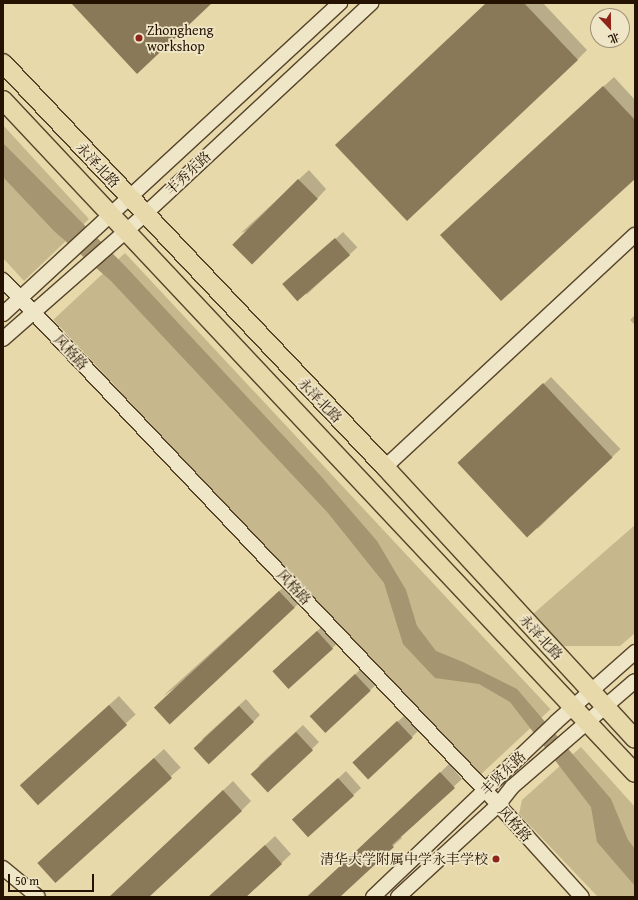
<!DOCTYPE html>
<meta charset="utf-8">
<style>
body{margin:0}
#map{position:relative;width:638px;height:900px;overflow:hidden;background:#e7d9aa;font-family:"Gentium Book Plus","Noto Serif SC",serif}
div>[style]{position:absolute}
[style*='--x']{left:calc(var(--x)*1px);top:calc(var(--y)*1px);width:calc(var(--w)*1px);rotate:calc(var(--a)*1deg)}
.green>*{inset:0;background:#c6b78d;transform-origin:0 0}
.water>*{inset:0;background:#a59570}
.shadow>*{inset:0;background:#0003;transform-origin:0 0}
.building>*{inset:0;background:#8a7958;transform-origin:0 0}
.roads{filter:drop-shadow(1px 0 #56442a) drop-shadow(-1px 0 #56442a) drop-shadow(0 1px #56442a) drop-shadow(0 -1px #56442a)}
.minor>*{height:14px;margin:-7px;padding:0 7px;transform-origin:7px;border-radius:7px;background:#efe6c8}
.major>*{height:18px;margin:-9px;padding:0 9px;transform-origin:9px;border-radius:9px;background:#e7d9aa}
.dots>*{width:11px;height:11px;translate:-50% -50%;box-sizing:border-box;border:2px solid #efe6c8;border-radius:50%}
span{translate:-50% -50%;white-space:nowrap;text-align:center;line-height:1.15;-webkit-text-stroke:3.5px #efe6c8;paint-order:stroke}
.poi-label{font-size:14px;color:#261200}
.left{translate:0 -50%;text-align:left}
.right{translate:-100% -50%;text-align:right}
.street-label{font-size:14px;color:#261200}
.frame{position:absolute;inset:0;border:4px solid #261200;pointer-events:none}
.north{position:absolute;left:590px;top:8px;width:40px;height:40px;box-sizing:border-box;background:#efe6c8;border:1px solid #9f9178;border-radius:50%;rotate:158deg;font-size:11px;font-weight:700;line-height:16px;text-align:center;color:#261200}
.north::after{content:'';display:block;margin:auto;width:14px;height:18px;background:#8f2418;clip-path:polygon(50% 0,100% 100%,50% 72%,0 100%)}
.scale{position:absolute;left:8px;top:874px;width:86px;height:18px;box-sizing:border-box;border:2px solid #261200;border-top:0;padding-left:5px;font-size:12px;line-height:14px;white-space:nowrap;color:#261200;-webkit-text-stroke:3px #efe6c8;paint-order:stroke}
</style>
<div id="map">
<div class="green">
<div style="clip-path:polygon(3px 125px,89px 219px,24px 281px,3px 258px)"></div>
<div style="left:125px;top:253px;width:624px;height:98px;rotate:47deg"></div>
<div style="clip-path:polygon(635px 525px,635px 633px,620px 646px,562px 646px,533px 614px)"></div>
<div style="clip-path:polygon(581px 747px,635px 807px,635px 897px,598px 897px,519px 814px,522px 800px)"></div>
</div>
<div class="water">
<div style="clip-path:polygon(3px 143px,126px 267px,319px 474px,377px 541px,406px 590px,417px 626px,436px 651px,463px 662px,517px 689px,611px 799px,628px 840px,635px 849px,635px 886px,597px 842px,591px 807px,510px 702px,479px 684px,435px 678px,403px 644px,384px 583px,328px 513px,111px 281px,54px 231px,3px 177px)"></div>
</div>
<div class="shadow">
<div style="clip-path:polygon(487px 3px,543px 3px,587px 50px,577px 60px)"></div>
<div style="clip-path:polygon(614px 77px,635px 100px,635px 178px,451px 225px)"></div>
<div style="clip-path:polygon(309px 170px,326px 189px,317px 199px,241px 233px)"></div>
<div style="left:343px;top:232px;width:21px;height:69px;rotate:47deg"></div>
<div style="clip-path:polygon(635px 315px,635px 325px,630px 320px)"></div>
<div style="left:551px;top:377px;width:100px;height:115px;rotate:46deg"></div>
<div style="clip-path:polygon(288px 583px,303px 599px,294px 608px,163px 696px)"></div>
<div style="clip-path:polygon(325px 624px,340px 641px,288px 688px,280px 664px)"></div>
<div style="clip-path:polygon(363px 667px,378px 683px,325px 732px,318px 709px)"></div>
<div style="left:119px;top:696px;width:25px;height:118px;rotate:48deg"></div>
<div style="clip-path:polygon(246px 699px,260px 715px,253px 722px,201px 740px)"></div>
<div style="clip-path:polygon(405px 715px,419px 730px,412px 737px,361px 755px)"></div>
<div style="clip-path:polygon(303px 725px,319px 742px,312px 749px,258px 766px)"></div>
<div style="left:164px;top:749px;width:25px;height:156px;rotate:48deg"></div>
<div style="clip-path:polygon(449px 764px,462px 779px,400px 836px,402px 838px,393px 846px,340px 896px,306px 897px,390px 822px)"></div>
<div style="clip-path:polygon(346px 771px,361px 788px,308px 836px,301px 813px)"></div>
<div style="clip-path:polygon(233px 781px,251px 801px,242px 810px,148px 897px,110px 897px)"></div>
<div style="clip-path:polygon(275px 836px,291px 854px,246px 897px,209px 897px)"></div>
</div>
<div class="building">
<div style="clip-path:polygon(71px 3px,212px 3px,137px 74px)"></div>
<div style="clip-path:polygon(486px 3px,524px 3px,578px 60px,407px 221px,335px 145px)"></div>
<div style="clip-path:polygon(603px 86px,635px 120px,635px 179px,501px 301px,440px 235px)"></div>
<div style="left:298px;top:179px;width:28px;height:93px;rotate:45deg"></div>
<div style="left:335px;top:238px;width:23px;height:70px;rotate:49deg"></div>
<div style="left:543px;top:383px;width:102px;height:117px;rotate:47deg"></div>
<div style="left:279px;top:591px;width:23px;height:171px;rotate:47deg"></div>
<div style="left:317px;top:631px;width:24px;height:60px;rotate:48deg"></div>
<div style="left:355px;top:674px;width:23px;height:62px;rotate:47deg"></div>
<div style="left:109px;top:705px;width:27px;height:120px;rotate:48deg"></div>
<div style="left:239px;top:706px;width:22px;height:62px;rotate:47deg"></div>
<div style="left:397px;top:721px;width:23px;height:61px;rotate:47deg"></div>
<div style="left:296px;top:732px;width:25px;height:62px;rotate:47deg"></div>
<div style="left:154px;top:758px;width:27px;height:157px;rotate:48deg"></div>
<div style="clip-path:polygon(440px 772px,455px 788px,392px 845px,394px 847px,340px 897px,307px 897px)"></div>
<div style="left:338px;top:778px;width:24px;height:62px;rotate:48deg"></div>
<div style="clip-path:polygon(223px 790px,242px 811px,149px 897px,109px 897px)"></div>
<div style="clip-path:polygon(265px 845px,282px 864px,246px 897px,208px 897px)"></div>
</div>
<div class="roads">
<div class="minor">
<div style="--x:3;--y:280;--w:702;--a:46.62"></div>
<div style="--x:485;--y:790;--w:144;--a:47.8"></div>
<div style="--x:3;--y:314;--w:459;--a:-42.7"></div>
<div style="--x:3;--y:339;--w:188;--a:-41.3"></div>
<div style="--x:144;--y:215;--w:311;--a:-43"></div>
<div style="--x:385;--y:467;--w:341;--a:-42.9"></div>
<div style="--x:3;--y:868;--w:45;--a:39.6"></div>
<div style="--x:373;--y:897;--w:253;--a:-43.7"></div>
<div style="--x:556;--y:722;--w:106;--a:-41.5"></div>
<div style="--x:398;--y:897;--w:136;--a:-42.6"></div>
<div style="--x:498;--y:805;--w:23;--a:-52"></div>
<div style="--x:512;--y:787;--w:162;--a:-40.8"></div>
</div>
<div class="major">
<div style="--x:3;--y:63;--w:556;--a:46.6"></div>
<div style="--x:385;--y:467;--w:369;--a:47.4"></div>
<div style="--x:3;--y:100;--w:923;--a:46.8"></div>
</div>
</div>
<div class="dots">
<div style="left:139px;top:38px;background:#8f2418"></div>
<div style="left:496px;top:859px;background:#8f2418"></div>
</div>
<div class="poi-label">
<span class="left" style="left:147px;top:38px">Zhongheng<br>workshop</span>
<span class="right" style="left:488px;top:859px">清华大学附属中学永丰学校</span>
</div>
<div class="street-label">
<span style="left:98px;top:165px;rotate:47deg">永泽北路</span>
<span style="left:188px;top:173px;rotate:-43deg">丰秀东路</span>
<span style="left:71px;top:352px;rotate:47deg">风格路</span>
<span style="left:320px;top:400px;rotate:46deg">永泽北路</span>
<span style="left:294px;top:587px;rotate:47deg">风格路</span>
<span style="left:541px;top:637px;rotate:47deg">永泽北路</span>
<span style="left:503px;top:773px;rotate:-44deg">丰贤东路</span>
<span style="left:515px;top:824px;rotate:48deg">风格路</span>
</div>
<div class="frame"></div>
<div class="north">北</div>
<div class="scale">50 m</div>
</div>
